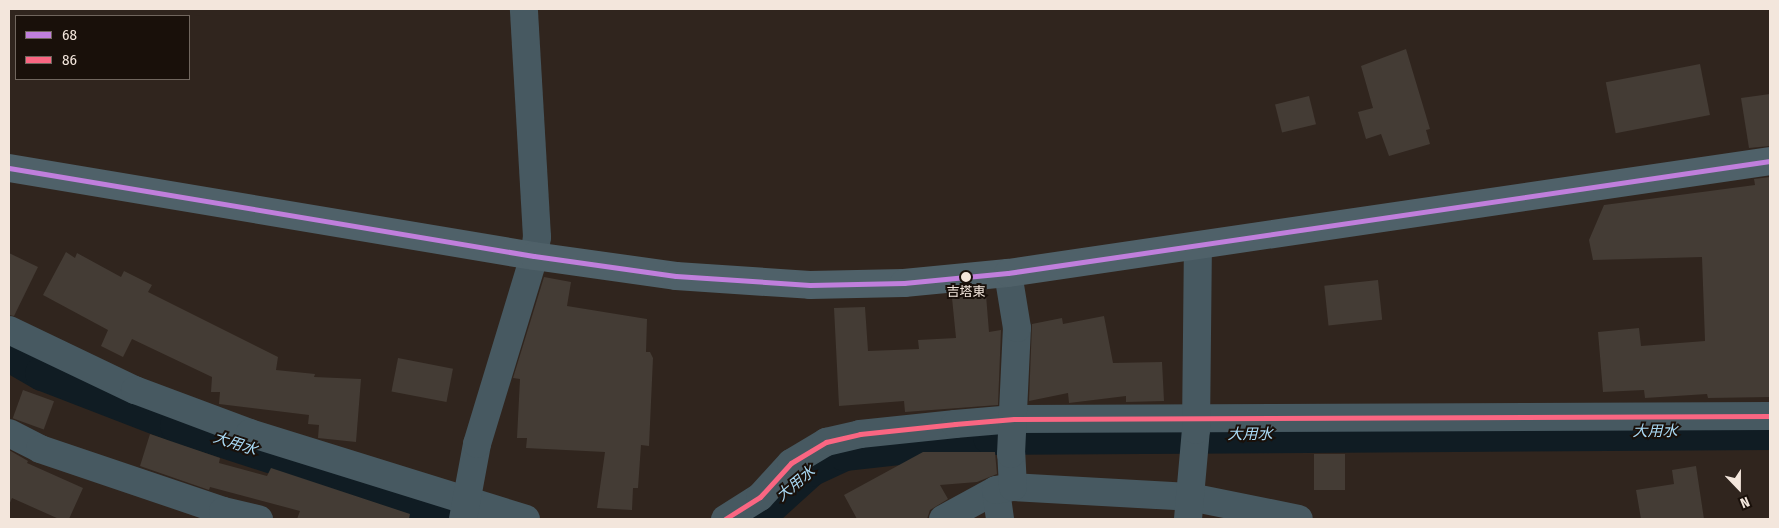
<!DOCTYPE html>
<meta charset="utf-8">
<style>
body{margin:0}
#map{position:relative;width:1779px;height:528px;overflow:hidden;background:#30251e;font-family:"Fira Sans Condensed","Noto Sans JP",sans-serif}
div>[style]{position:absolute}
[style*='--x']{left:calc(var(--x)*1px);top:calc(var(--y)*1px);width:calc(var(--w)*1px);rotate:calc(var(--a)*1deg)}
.canal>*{height:35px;margin:-17.5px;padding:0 17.5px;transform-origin:17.5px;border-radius:17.5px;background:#101c23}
.building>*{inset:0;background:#443c35;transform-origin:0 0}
.minor>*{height:28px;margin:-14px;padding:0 14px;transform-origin:14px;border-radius:14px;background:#475961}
.major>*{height:28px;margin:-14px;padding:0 14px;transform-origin:14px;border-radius:14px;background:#4f6169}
.bus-1>*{height:5px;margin:-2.5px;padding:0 2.5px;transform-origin:2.5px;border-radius:2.5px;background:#c07fdc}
.bus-2>*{height:5px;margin:-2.5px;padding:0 2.5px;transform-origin:2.5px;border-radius:2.5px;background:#fa6682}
.dots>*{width:14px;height:14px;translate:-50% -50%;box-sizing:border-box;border:2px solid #19100a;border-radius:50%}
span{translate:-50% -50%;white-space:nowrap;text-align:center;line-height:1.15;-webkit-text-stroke:4px #19100a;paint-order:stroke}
.bus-label{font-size:13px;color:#f3e6dc}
.water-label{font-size:15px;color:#a9d9f4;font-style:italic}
.frame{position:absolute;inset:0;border:10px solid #f3e6dc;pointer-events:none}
.legend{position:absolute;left:15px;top:15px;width:175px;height:65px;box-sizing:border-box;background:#19100a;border:1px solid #70665e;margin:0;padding:6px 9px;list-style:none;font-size:15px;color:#f3e6dc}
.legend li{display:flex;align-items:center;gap:10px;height:25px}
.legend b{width:25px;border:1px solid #70665e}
.north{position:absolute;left:1714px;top:463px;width:50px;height:50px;-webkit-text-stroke:4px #19100a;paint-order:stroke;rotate:158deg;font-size:14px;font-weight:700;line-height:20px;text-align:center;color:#f3e6dc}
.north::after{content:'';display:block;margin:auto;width:18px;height:22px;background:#f3e6dc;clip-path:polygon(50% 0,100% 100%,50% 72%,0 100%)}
</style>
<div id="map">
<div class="canal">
<div style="--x:9;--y:354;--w:38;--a:30"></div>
<div style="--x:42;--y:373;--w:145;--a:21.1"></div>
<div style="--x:177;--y:425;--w:304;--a:18"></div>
<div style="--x:755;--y:519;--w:74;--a:-42.3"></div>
<div style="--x:810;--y:469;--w:38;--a:-25"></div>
<div style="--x:844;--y:453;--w:147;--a:-6.3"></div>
<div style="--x:990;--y:437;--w:780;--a:-0.37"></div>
</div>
<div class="building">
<div style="clip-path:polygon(1406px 49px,1430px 129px,1426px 130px,1430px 144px,1389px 156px,1381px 134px,1366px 139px,1358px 112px,1373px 108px,1361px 66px)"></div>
<div style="left:1700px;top:64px;width:52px;height:96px;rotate:79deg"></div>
<div style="clip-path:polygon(1770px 94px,1770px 146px,1749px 148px,1741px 98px)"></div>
<div style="left:1309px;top:96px;width:29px;height:35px;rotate:76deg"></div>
<div style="clip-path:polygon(1770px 177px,1770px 397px,1708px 398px,1707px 394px,1645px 398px,1644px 390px,1603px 392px,1598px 332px,1639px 328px,1641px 346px,1705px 341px,1702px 257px,1593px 260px,1589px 240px,1604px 205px,1755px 185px,1754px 179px)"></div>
<div style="clip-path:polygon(66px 252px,75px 258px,77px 253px,121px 277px,124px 271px,152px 285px,148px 292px,278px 357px,276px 370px,315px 374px,314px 377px,361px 379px,356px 442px,318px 438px,319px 425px,308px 424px,309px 415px,219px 404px,220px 392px,211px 392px,212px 377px,132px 339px,123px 357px,101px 346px,108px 330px,43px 295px)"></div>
<div style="clip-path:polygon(9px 253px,38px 267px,14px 316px,9px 315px)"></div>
<div style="clip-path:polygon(544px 277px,571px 282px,567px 306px,647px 319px,646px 352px,650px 352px,653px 358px,649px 446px,641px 445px,638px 488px,633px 488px,632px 510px,597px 508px,605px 452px,526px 448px,527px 438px,517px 438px,520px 379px,513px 378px)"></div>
<div style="left:1378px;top:280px;width:40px;height:54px;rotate:84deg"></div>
<div style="clip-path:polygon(986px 295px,989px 332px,1001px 330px,998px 405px,905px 412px,904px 401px,839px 406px,834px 308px,865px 307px,868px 351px,919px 349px,918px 340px,956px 338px,952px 298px)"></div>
<div style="clip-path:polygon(1104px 316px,1113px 363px,1162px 362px,1164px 401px,1126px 402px,1126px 396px,1069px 403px,1068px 393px,1029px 401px,1032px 324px,1062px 318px,1063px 324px)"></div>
<div style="left:398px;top:358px;width:56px;height:34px;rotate:11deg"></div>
<div style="left:23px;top:390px;width:33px;height:30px;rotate:20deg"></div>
<div style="clip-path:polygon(150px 434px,220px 458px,219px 463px,267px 476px,271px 468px,410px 514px,409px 519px,297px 519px,300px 511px,210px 487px,209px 490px,140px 466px)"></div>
<div style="clip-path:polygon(9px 450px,28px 461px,27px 463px,83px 488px,69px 519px,59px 519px,12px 498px,9px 505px)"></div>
<div style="clip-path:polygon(923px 452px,995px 452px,997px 474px,977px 482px,940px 485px,948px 499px,930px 510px,927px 519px,857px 519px,844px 495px)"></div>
<div style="left:1314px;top:454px;width:31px;height:36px"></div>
<div style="clip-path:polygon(1696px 466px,1704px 519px,1641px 519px,1636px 490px,1674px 484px,1672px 470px)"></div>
</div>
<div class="minor">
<div style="--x:9;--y:330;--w:140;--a:25.5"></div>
<div style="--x:135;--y:390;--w:123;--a:20.5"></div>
<div style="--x:250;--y:433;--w:289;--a:17.3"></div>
<div style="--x:9;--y:433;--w:35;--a:27"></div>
<div style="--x:40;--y:449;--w:193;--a:18.7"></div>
<div style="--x:223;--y:511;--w:37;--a:13"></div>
<div style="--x:1013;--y:487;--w:177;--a:3.2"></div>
<div style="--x:1190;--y:497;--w:111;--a:11.4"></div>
<div style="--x:463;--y:519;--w:76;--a:-79.4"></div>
<div style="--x:477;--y:444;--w:196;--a:-73.1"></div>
<div style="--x:534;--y:256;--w:19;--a:-81"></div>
<div style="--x:537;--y:237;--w:228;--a:-93.3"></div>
<div style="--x:725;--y:519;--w:41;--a:-32.2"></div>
<div style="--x:760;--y:497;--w:46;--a:-47.6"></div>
<div style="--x:791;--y:463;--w:41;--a:-31"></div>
<div style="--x:826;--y:442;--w:35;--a:-13"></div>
<div style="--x:860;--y:434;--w:96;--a:-6"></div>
<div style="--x:955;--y:424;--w:59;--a:-4.8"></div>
<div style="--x:1014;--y:419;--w:756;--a:-0.23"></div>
<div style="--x:943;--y:519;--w:60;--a:-28.7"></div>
<div style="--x:1000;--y:519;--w:29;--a:-98"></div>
<div style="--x:996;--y:490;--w:17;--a:-10"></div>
<div style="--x:1013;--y:487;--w:33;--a:-93"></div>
<div style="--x:1011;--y:454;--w:126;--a:-87.3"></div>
<div style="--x:1017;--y:328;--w:56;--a:-99.3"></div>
<div style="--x:1188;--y:519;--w:89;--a:-84.9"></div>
<div style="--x:1196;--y:430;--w:184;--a:-89.4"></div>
</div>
<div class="major">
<div style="--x:9;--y:168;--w:532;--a:9.52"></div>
<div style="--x:534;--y:256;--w:143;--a:8"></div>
<div style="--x:676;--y:276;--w:134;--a:3.8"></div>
<div style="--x:810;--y:285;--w:94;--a:-1.2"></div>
<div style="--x:904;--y:283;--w:104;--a:-5.5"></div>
<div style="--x:1008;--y:273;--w:770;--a:-8.36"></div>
</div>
<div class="bus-1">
<div style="--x:9;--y:168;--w:532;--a:9.52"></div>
<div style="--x:534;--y:256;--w:143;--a:8"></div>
<div style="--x:676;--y:276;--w:134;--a:3.8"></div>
<div style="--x:810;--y:285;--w:94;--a:-1.2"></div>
<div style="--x:904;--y:283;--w:104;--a:-5.5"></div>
<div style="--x:1008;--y:273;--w:770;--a:-8.36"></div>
</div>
<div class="bus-2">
<div style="--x:725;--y:519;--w:41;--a:-32.2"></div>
<div style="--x:760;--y:497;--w:46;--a:-47.6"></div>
<div style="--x:791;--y:463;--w:41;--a:-31"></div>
<div style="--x:826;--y:442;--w:35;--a:-13"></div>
<div style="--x:860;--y:434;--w:96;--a:-6"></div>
<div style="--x:955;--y:424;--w:59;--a:-4.8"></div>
<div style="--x:1014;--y:419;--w:756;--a:-0.23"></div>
</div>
<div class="dots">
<div style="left:966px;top:277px;background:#f3e6dc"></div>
</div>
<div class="bus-label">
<span style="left:966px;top:292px">吉塔東</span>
</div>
<div class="water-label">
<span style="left:1655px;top:432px">大用水</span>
<span style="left:1250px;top:435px">大用水</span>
<span style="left:235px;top:444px;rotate:18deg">大用水</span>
<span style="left:796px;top:484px;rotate:-40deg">大用水</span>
</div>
<div class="frame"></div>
<ul class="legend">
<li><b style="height:6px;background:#c07fdc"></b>68</li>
<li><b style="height:6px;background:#fa6682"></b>86</li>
</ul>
<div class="north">N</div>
</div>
